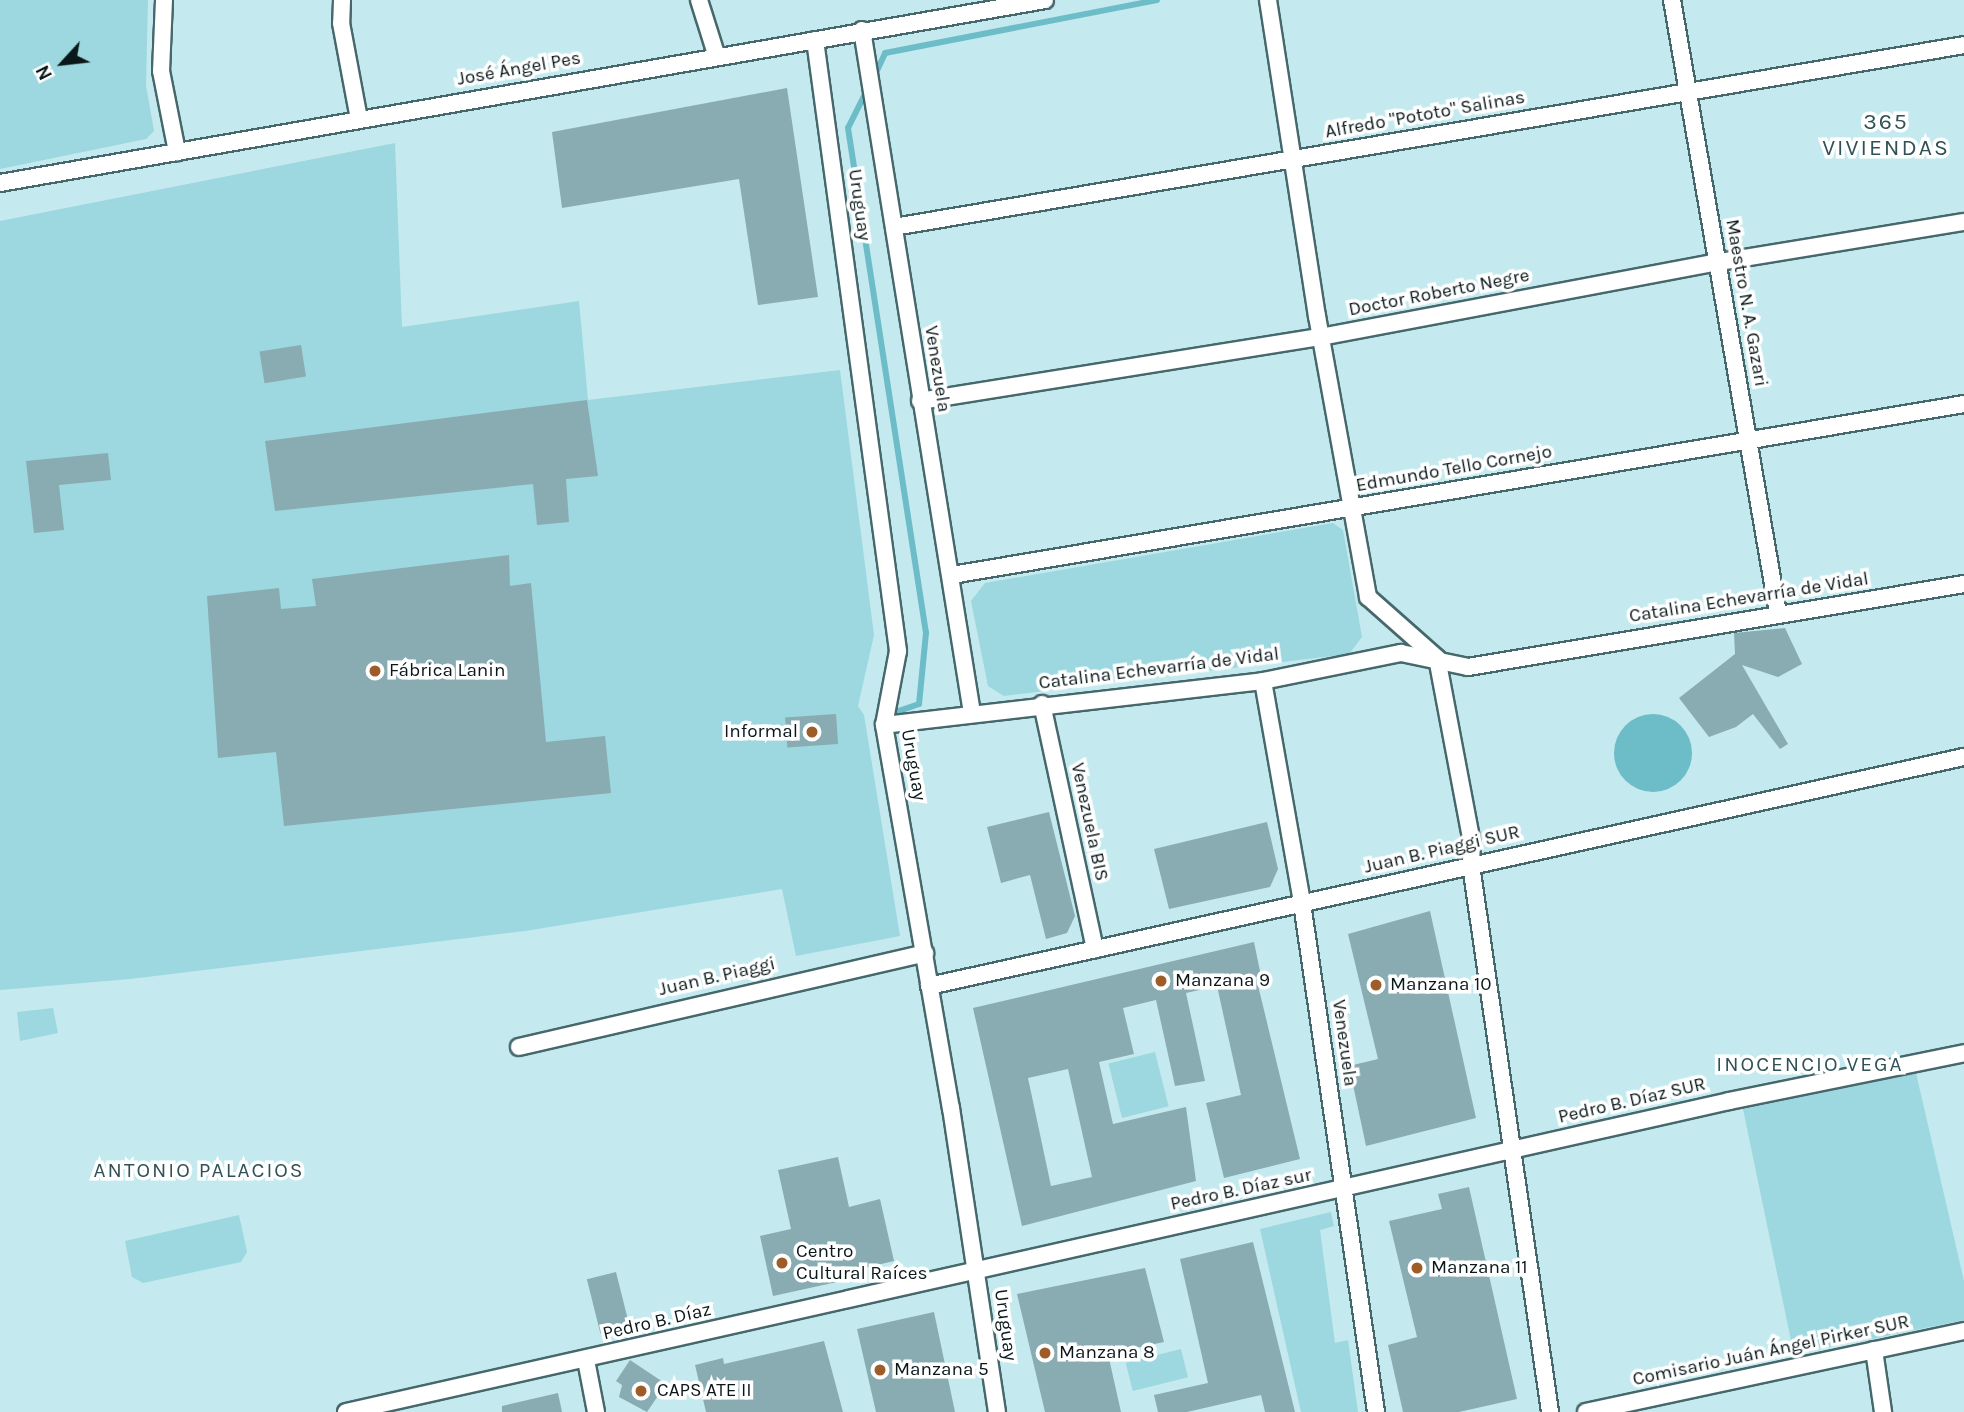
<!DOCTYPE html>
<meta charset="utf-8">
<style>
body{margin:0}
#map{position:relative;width:1964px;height:1412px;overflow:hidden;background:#c4eaef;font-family:Karla,sans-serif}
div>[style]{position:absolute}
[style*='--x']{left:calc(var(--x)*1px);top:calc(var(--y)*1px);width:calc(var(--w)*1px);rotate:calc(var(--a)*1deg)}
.green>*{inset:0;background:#9dd7df;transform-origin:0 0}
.water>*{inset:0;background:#6dbdc8}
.round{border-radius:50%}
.stream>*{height:6px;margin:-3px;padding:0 3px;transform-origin:3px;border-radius:3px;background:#6dbdc8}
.building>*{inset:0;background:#88acb1;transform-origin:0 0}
.roads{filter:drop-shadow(2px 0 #46686c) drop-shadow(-2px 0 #46686c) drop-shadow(0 2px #46686c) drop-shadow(0 -2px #46686c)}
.minor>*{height:16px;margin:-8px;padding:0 8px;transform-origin:8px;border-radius:8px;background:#fff}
.dots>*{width:19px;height:19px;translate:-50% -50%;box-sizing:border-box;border:4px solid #fff;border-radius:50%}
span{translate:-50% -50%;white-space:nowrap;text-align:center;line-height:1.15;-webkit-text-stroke:7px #fff;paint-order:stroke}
.street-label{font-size:19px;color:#0a181a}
.poi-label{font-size:19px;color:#0a181a}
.left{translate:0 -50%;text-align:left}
.right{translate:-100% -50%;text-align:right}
.neighbourhood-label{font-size:21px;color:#305155;letter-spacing:2px}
.quarter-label{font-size:23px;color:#305155;letter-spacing:2px}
.north{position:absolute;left:28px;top:28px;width:70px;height:70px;-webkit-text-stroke:5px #fff;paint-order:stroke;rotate:243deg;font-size:19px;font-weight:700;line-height:28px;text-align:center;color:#0a181a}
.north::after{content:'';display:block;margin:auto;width:24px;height:32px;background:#0a181a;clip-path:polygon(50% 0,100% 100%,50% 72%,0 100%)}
</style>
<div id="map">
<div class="green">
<div style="clip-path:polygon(0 0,148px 0,146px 85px,154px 131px,146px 139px,0 169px)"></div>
<div style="clip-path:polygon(395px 143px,402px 327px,579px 301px,588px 400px,840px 370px,874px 635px,858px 706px,864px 715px,900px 936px,796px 956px,782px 889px,525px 931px,130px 979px,0 990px,0 221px)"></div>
<div style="clip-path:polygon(1333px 523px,1343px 530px,1362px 637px,1349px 654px,1004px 696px,988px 686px,971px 601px,985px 583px)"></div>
<div style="clip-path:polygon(53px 1008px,58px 1033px,20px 1041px,17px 1012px)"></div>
<div style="left:1155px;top:1052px;width:56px;height:48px;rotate:76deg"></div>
<div style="clip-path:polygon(1916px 1073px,1964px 1281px,1964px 1320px,1794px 1355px,1743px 1109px)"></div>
<div style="clip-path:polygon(1331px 1212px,1334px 1226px,1320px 1230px,1335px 1343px,1348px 1340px,1358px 1412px,1301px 1412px,1260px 1229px)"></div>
<div style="clip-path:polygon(239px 1215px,247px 1252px,241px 1262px,143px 1283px,132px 1277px,125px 1241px)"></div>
<div style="left:1181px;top:1349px;width:29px;height:57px;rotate:76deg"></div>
</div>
<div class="water">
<div class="round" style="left:1614px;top:714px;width:78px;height:78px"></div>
</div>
<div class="stream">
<div style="--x:874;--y:77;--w:26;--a:-65"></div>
<div style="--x:885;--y:53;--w:277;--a:-11"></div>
<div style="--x:867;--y:90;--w:42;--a:116.6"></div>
<div style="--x:848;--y:128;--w:511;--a:81.22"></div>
<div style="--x:926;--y:633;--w:71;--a:95.6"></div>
<div style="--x:919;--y:704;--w:24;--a:161"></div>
</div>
<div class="building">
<div style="clip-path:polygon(787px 88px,818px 297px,758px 305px,739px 179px,562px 208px,552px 132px)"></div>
<div style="left:301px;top:345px;width:32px;height:42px;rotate:81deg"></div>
<div style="clip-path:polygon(587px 400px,598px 476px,566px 479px,569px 522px,537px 525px,533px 484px,275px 511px,265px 441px)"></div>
<div style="clip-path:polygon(108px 453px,111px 480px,59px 485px,64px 530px,34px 533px,26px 461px)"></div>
<div style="clip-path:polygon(509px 555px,510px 586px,531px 583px,546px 742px,605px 736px,611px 793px,284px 826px,276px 752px,218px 758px,207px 596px,279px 588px,281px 609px,316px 606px,312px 579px)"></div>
<div style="clip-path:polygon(1785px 628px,1802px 664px,1778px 677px,1742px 665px,1788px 744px,1780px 749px,1753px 714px,1736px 727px,1709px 737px,1679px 698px,1735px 654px,1734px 633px)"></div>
<div style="left:836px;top:714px;width:30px;height:51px;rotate:86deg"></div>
<div style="clip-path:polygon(1049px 812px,1075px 916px,1067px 933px,1046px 939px,1030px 875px,1001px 883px,987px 827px)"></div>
<div style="clip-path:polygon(1267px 822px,1278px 869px,1270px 887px,1169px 909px,1154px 849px)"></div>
<div style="clip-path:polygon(1430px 911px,1476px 1118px,1366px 1146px,1349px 1066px,1378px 1059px,1348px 934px)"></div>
<div style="clip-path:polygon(evenodd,1254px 942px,1261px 976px,1256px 977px,1300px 1159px,1224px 1178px,1206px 1103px,1241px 1095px,1217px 986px,1186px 993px,1205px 1081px,1175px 1086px,1156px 1000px,1123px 1008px,1134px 1054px,1099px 1062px,1113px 1124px,1186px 1107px,1196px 1181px,1022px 1226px,973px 1008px,1254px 942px,1068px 1069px,1092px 1177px,1051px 1186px,1028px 1078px,1068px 1069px)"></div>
<div style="clip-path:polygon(838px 1157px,849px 1207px,880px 1199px,894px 1261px,835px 1275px,837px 1282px,773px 1296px,760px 1236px,791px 1229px,778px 1170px)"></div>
<div style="clip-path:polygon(1469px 1187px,1517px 1399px,1459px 1412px,1403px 1412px,1388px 1345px,1417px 1337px,1389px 1221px,1442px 1209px,1438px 1194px)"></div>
<div style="clip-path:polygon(1253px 1242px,1295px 1412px,1265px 1412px,1261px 1395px,1187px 1412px,1158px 1412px,1154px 1395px,1208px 1383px,1180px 1259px)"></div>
<div style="clip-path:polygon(1145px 1268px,1164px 1342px,1108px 1354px,1121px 1412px,1045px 1412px,1017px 1294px)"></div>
<div style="left:616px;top:1272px;width:56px;height:30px;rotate:76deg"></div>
<div style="clip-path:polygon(934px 1312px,955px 1412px,876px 1412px,857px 1329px)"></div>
<div style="clip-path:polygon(824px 1341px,843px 1412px,706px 1412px,695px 1365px,723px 1358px,724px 1364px)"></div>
<div style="clip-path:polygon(630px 1360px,666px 1384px,647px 1412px,619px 1397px,622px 1385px,616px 1381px)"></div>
<div style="clip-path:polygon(558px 1393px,562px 1412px,502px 1412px,502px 1406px)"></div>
</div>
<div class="roads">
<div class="minor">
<div style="--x:164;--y:0;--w:71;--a:92.4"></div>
<div style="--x:161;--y:71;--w:83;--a:78.8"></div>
<div style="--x:342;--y:0;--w:23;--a:92"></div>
<div style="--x:341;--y:23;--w:98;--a:79.4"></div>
<div style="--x:699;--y:0;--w:57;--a:72.5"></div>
<div style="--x:1268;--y:0;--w:320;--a:81.2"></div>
<div style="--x:1317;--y:316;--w:286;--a:79.7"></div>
<div style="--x:1368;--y:597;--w:92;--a:41.5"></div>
<div style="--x:1437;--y:658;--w:188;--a:79.3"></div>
<div style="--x:1472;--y:843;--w:22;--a:93"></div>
<div style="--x:1471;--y:865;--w:553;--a:81.78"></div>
<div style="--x:1672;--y:0;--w:622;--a:80.19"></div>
<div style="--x:862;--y:30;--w:692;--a:80.85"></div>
<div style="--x:815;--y:40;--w:617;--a:82.26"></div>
<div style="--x:898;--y:651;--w:75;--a:100.7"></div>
<div style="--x:884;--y:725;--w:389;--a:80.1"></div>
<div style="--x:951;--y:1108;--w:307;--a:81.4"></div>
<div style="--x:0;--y:183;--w:1061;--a:-9.93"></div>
<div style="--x:894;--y:227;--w:1085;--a:-9.65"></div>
<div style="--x:920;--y:401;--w:406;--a:-9.1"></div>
<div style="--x:1321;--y:337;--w:405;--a:-10.7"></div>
<div style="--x:1719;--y:262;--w:248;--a:-9.3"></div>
<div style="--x:952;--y:575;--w:1026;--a:-9.59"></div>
<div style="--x:1263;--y:681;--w:225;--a:80"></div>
<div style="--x:1302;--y:903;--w:514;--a:81.73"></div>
<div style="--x:1042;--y:704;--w:251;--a:77.8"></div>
<div style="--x:884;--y:725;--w:382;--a:-6.6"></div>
<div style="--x:1263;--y:681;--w:141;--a:-11.5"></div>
<div style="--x:1401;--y:653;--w:68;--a:11.8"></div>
<div style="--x:1468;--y:667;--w:503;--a:-9.5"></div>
<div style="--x:929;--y:986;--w:1060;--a:-12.48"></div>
<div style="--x:519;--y:1047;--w:417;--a:-13"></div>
<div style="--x:1874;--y:1350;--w:63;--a:81.7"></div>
<div style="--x:586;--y:1360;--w:53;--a:79.1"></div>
<div style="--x:346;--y:1412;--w:1418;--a:-12.67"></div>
<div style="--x:1729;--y:1101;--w:240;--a:-11.5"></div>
<div style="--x:1586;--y:1412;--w:387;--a:-12.1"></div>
</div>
</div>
<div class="dots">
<div style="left:375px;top:671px;background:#9e5d28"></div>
<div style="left:812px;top:732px;background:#9e5d28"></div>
<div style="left:1161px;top:981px;background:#9e5d28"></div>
<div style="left:1376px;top:985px;background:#9e5d28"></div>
<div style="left:782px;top:1263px;background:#9e5d28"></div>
<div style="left:1417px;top:1268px;background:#9e5d28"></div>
<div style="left:1045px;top:1353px;background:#9e5d28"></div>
<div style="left:880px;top:1370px;background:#9e5d28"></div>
<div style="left:641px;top:1391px;background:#9e5d28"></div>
</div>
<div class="street-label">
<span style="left:519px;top:69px;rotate:-10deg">José Ángel Pes</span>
<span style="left:1425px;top:115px;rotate:-10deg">Alfredo "Pototo" Salinas</span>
<span style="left:859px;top:205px;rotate:82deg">Uruguay</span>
<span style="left:1439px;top:293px;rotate:-11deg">Doctor Roberto Negre</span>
<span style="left:1746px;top:303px;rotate:80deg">Maestro N. A. Gazari</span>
<span style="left:937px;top:369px;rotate:81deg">Venezuela</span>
<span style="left:1454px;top:469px;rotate:-10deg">Edmundo Tello Cornejo</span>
<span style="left:1749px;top:598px;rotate:-9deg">Catalina Echevarría de Vidal</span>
<span style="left:1159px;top:669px;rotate:-7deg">Catalina Echevarría de Vidal</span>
<span style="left:913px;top:765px;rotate:80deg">Uruguay</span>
<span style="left:1089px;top:822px;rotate:78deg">Venezuela BIS</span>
<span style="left:1442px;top:850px;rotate:-13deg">Juan B. Piaggi SUR</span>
<span style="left:717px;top:977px;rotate:-13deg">Juan B. Piaggi</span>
<span style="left:1344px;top:1043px;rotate:82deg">Venezuela</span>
<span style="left:1632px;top:1101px;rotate:-13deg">Pedro B. Díaz SUR</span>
<span style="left:1241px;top:1190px;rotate:-12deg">Pedro B. Díaz sur</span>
<span style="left:657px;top:1322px;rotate:-13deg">Pedro B. Díaz</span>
<span style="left:1005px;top:1325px;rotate:82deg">Uruguay</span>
<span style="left:1771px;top:1351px;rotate:-12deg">Comisario Juán Ángel Pirker SUR</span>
</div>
<div class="poi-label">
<span class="left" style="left:389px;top:671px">Fábrica Lanin</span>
<span class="right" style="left:798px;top:732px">Informal</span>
<span class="left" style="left:1175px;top:981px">Manzana 9</span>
<span class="left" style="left:1390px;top:985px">Manzana 10</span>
<span class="left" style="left:796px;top:1263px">Centro<br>Cultural Raíces</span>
<span class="left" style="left:1431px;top:1268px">Manzana 11</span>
<span class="left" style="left:1059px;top:1353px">Manzana 8</span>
<span class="left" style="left:894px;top:1370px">Manzana 5</span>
<span class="left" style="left:657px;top:1391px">CAPS ATE II</span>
</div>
<div class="neighbourhood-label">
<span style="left:1810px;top:1064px">INOCENCIO VEGA</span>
<span style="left:199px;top:1170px">ANTONIO PALACIOS</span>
</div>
<div class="quarter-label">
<span style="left:1886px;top:135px">365<br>VIVIENDAS</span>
</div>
<div class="north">N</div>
</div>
